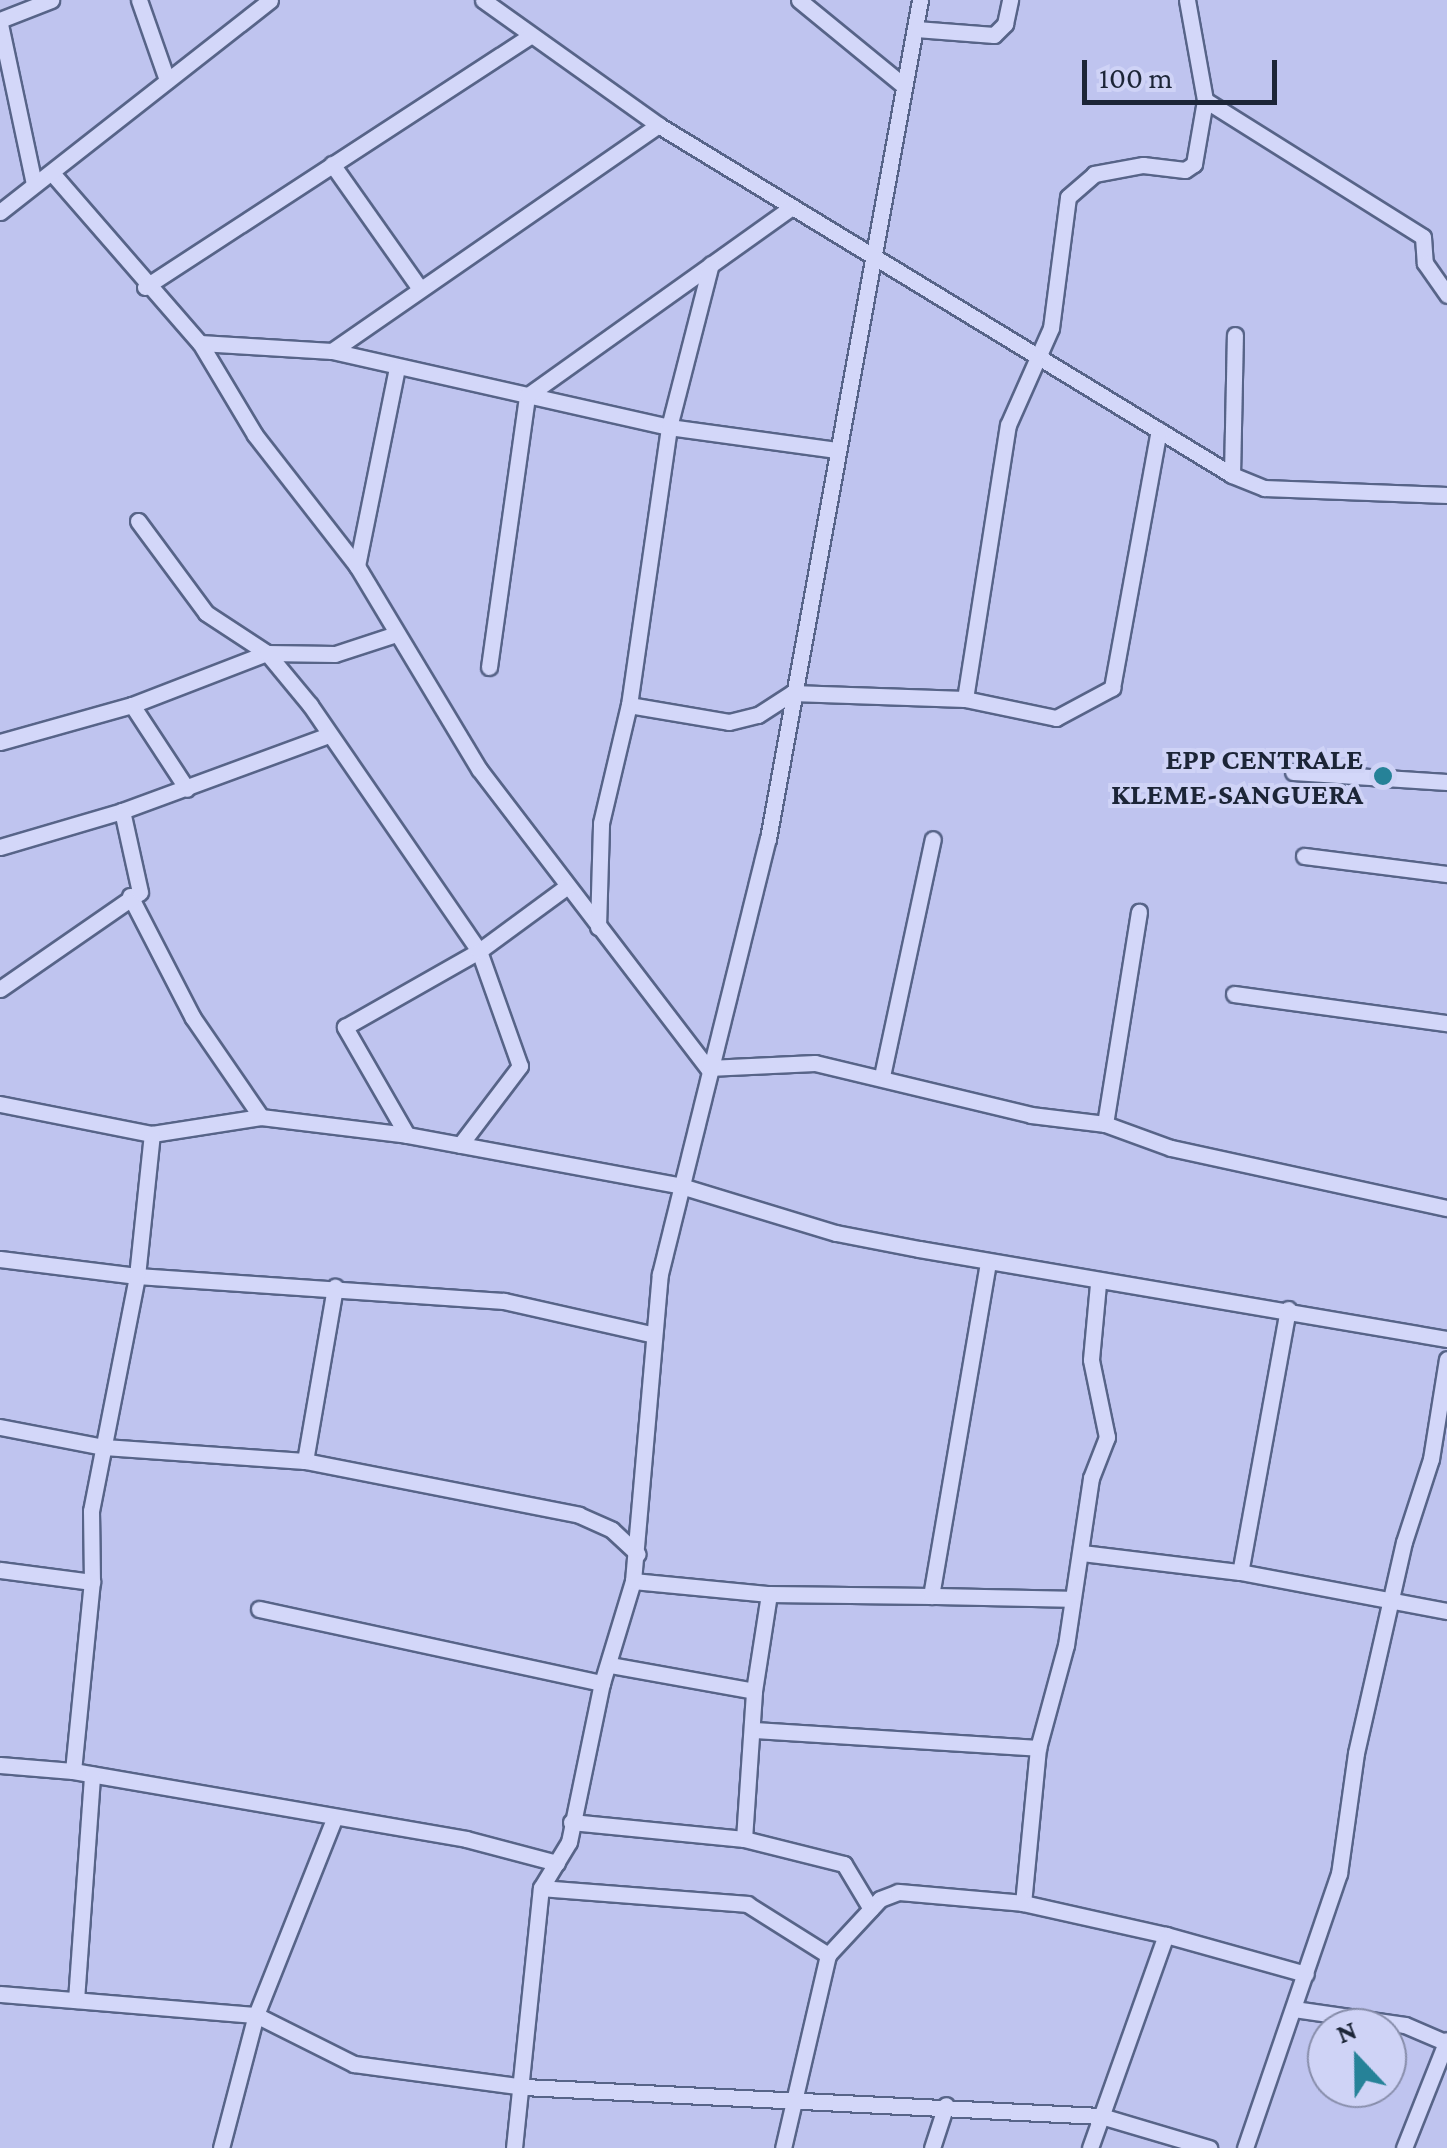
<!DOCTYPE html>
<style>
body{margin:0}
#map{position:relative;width:1447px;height:2148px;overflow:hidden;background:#bfc4ef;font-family:"Crimson Pro",serif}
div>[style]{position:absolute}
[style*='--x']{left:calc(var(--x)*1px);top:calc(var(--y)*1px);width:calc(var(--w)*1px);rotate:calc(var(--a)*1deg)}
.roads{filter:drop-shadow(2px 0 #576488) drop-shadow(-2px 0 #576488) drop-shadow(0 2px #576488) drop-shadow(0 -2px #576488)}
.minor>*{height:15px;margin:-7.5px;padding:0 7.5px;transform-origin:7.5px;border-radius:7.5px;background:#d3d7f9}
.dots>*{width:28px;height:28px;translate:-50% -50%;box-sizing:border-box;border:5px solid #cfd3f6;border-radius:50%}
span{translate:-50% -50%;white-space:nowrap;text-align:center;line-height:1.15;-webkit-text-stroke:8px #cfd3f6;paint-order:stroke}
.poi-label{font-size:30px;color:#1c2537;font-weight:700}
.right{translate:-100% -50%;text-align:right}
.north{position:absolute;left:1307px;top:2008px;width:100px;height:100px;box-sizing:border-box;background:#cfd3f6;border:2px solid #878daa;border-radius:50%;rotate:338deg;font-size:28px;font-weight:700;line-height:40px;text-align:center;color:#1c2537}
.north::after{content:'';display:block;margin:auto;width:35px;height:45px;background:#268298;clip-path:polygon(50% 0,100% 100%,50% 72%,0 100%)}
.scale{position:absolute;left:1082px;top:60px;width:195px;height:45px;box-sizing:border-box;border:5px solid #1c2537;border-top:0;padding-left:12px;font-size:30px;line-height:35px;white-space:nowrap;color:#1c2537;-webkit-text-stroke:8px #cfd3f6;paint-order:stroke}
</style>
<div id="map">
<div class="roads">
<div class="minor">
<div style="--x:139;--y:0;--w:85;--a:70.7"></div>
<div style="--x:483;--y:0;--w:215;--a:35.5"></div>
<div style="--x:658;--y:125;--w:672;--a:31.37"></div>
<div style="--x:1232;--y:475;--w:35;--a:22"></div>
<div style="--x:1264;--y:488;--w:183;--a:2.2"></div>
<div style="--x:799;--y:0;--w:134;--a:39.3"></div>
<div style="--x:0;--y:20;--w:55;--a:-21.4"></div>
<div style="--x:0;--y:24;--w:164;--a:78"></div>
<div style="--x:916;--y:29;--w:78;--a:4.4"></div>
<div style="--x:994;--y:35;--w:16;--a:-45"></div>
<div style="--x:1005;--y:24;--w:25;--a:-78"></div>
<div style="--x:1205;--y:100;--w:257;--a:32.1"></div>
<div style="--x:1423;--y:237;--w:26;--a:86"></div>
<div style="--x:1425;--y:263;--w:39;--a:55"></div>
<div style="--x:332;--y:164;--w:149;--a:54.8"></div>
<div style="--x:52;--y:173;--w:225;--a:49"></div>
<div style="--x:200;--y:343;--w:107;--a:59.1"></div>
<div style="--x:255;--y:435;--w:166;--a:52.1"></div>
<div style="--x:357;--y:566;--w:237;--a:59"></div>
<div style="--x:479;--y:769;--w:377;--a:52.6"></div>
<div style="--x:708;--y:1068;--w:107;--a:-2.7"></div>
<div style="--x:815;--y:1063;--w:222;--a:13.5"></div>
<div style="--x:1031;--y:1115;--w:75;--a:6.9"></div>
<div style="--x:1105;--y:1124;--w:70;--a:20"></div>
<div style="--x:1171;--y:1148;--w:282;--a:12.3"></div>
<div style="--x:0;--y:212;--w:343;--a:-38.1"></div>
<div style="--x:145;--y:287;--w:460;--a:-33.1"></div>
<div style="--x:200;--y:343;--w:132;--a:3.5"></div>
<div style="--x:332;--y:351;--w:345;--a:12.7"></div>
<div style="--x:669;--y:427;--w:169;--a:7.8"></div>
<div style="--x:332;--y:351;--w:397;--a:-34.7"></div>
<div style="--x:1232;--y:475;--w:140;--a:-88.8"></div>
<div style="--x:138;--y:521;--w:114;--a:53.5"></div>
<div style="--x:206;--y:613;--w:73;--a:33.3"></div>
<div style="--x:267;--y:653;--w:67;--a:50.4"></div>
<div style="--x:310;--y:705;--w:298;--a:55.5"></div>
<div style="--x:479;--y:951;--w:122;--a:70.4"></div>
<div style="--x:520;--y:1066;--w:99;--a:127.2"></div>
<div style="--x:357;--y:566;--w:203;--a:-78.6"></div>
<div style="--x:489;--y:667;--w:274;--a:-82"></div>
<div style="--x:527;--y:396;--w:325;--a:-35.5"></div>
<div style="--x:965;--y:699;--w:277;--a:-81.1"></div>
<div style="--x:1008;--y:425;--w:106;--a:-66.1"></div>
<div style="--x:1051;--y:328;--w:132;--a:-82.6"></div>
<div style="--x:1068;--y:197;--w:35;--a:-41"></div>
<div style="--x:1094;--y:174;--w:50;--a:-10.4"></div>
<div style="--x:1143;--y:165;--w:42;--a:6.8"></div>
<div style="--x:1185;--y:170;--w:11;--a:-34"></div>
<div style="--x:1194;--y:164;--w:65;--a:-80.2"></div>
<div style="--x:1205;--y:100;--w:102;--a:-100.2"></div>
<div style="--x:132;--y:705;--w:100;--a:56.8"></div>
<div style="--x:629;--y:705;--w:281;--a:-81.8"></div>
<div style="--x:669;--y:427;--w:168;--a:-75.6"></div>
<div style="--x:0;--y:742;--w:137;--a:-15.7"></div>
<div style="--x:132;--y:705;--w:145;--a:-21.1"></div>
<div style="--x:267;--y:653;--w:68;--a:0.8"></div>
<div style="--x:335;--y:654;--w:64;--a:-18.2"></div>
<div style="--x:1293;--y:772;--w:154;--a:3.7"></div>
<div style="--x:0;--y:847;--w:127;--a:-16.4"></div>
<div style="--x:122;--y:811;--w:221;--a:-20.2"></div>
<div style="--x:1304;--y:856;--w:144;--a:7.2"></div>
<div style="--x:130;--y:896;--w:137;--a:62.7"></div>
<div style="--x:193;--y:1018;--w:120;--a:55.5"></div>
<div style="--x:598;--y:927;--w:104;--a:-88.3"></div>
<div style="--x:601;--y:823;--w:121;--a:-76.7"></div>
<div style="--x:629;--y:705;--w:101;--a:9.6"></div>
<div style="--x:729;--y:722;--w:30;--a:-14"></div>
<div style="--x:758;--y:715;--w:40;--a:-32.9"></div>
<div style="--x:792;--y:693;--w:173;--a:2"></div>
<div style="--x:965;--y:699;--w:93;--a:11.8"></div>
<div style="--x:1056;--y:718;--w:64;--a:-28.2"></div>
<div style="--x:1112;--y:688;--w:262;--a:-79.7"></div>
<div style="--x:0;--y:989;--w:170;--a:-34.7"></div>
<div style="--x:140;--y:892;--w:83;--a:-102.5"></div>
<div style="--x:1234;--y:994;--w:215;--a:7.8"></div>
<div style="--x:882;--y:1076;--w:242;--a:-77.9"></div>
<div style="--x:0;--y:1104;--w:155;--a:11.2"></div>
<div style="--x:152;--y:1134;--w:110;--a:-8.9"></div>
<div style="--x:261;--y:1117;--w:147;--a:7"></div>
<div style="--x:407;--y:1135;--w:279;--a:10.5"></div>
<div style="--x:681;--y:1186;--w:162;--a:16.9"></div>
<div style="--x:836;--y:1233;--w:85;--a:10.9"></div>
<div style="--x:919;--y:1249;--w:536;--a:9.67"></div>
<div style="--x:1105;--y:1124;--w:215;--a:-80.9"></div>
<div style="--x:407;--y:1135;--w:125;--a:-119.9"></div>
<div style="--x:345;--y:1027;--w:154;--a:-29.6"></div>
<div style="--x:479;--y:951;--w:108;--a:-36.3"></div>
<div style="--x:0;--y:1259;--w:138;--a:7.1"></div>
<div style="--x:137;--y:1276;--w:368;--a:3.9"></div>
<div style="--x:504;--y:1301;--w:150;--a:12.7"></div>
<div style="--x:1098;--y:1284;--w:76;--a:95.3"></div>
<div style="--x:1091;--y:1360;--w:79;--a:78.3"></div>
<div style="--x:1107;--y:1437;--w:44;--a:111.3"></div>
<div style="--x:1091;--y:1478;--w:169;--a:98.5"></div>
<div style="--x:1066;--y:1645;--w:107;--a:105.2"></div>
<div style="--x:1038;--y:1748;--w:156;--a:95.5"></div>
<div style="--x:1023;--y:1903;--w:147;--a:12.6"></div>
<div style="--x:1288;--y:1309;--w:267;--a:100.3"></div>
<div style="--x:1240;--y:1572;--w:211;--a:10.7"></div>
<div style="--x:0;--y:1427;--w:106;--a:10.9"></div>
<div style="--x:104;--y:1447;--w:201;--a:4"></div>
<div style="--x:305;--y:1461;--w:279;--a:11.1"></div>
<div style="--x:579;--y:1515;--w:36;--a:24"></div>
<div style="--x:612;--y:1530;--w:35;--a:43"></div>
<div style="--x:305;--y:1461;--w:177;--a:-80.2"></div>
<div style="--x:1082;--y:1553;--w:159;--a:6.9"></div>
<div style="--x:0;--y:1570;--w:93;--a:7.4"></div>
<div style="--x:633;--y:1581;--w:137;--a:5.5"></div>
<div style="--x:769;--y:1594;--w:162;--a:0.7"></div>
<div style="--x:931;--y:1596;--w:338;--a:-80.3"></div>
<div style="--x:931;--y:1596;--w:141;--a:1.2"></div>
<div style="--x:259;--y:1609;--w:351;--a:12.2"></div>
<div style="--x:610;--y:1665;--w:146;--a:10.2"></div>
<div style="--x:754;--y:1730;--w:285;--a:3.6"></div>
<div style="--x:0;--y:1765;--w:73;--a:4.7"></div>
<div style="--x:73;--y:1771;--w:399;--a:9.8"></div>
<div style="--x:466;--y:1839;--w:94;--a:14.8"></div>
<div style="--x:73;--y:1771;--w:190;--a:-84.3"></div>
<div style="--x:92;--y:1582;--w:71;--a:-90.8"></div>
<div style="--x:91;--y:1511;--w:239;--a:-78.9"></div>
<div style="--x:137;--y:1276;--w:143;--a:-84"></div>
<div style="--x:571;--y:1822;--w:174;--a:5.6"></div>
<div style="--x:744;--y:1839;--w:148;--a:-86.1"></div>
<div style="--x:754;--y:1691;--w:98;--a:-81.2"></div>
<div style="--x:744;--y:1839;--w:103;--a:14"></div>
<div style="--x:844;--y:1864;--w:52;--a:59"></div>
<div style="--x:541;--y:1888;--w:207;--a:4.4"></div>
<div style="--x:747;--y:1904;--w:96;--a:32.2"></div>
<div style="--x:828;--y:1955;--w:198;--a:103.1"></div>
<div style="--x:828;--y:1955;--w:76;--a:-47.1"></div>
<div style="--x:880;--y:1899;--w:19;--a:-21"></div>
<div style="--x:898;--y:1892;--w:125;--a:5"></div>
<div style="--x:0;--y:1994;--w:257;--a:4.7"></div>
<div style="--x:256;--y:2015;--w:110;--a:26.6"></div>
<div style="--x:354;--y:2064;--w:172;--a:7.7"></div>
<div style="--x:524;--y:2087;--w:578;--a:2.88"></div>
<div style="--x:1101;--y:2116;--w:113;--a:16.5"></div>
<div style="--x:76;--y:2000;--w:226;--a:-85.9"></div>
<div style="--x:1294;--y:2009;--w:112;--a:8.2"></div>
<div style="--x:1405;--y:2025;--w:46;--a:23.2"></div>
<div style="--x:221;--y:2148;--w:138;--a:-75.3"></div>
<div style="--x:256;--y:2015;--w:211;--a:-68.3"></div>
<div style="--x:514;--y:2148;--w:261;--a:-84.1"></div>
<div style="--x:541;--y:1888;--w:54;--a:-58.7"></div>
<div style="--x:569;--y:1842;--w:162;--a:-78.3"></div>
<div style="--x:602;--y:1683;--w:107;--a:-73.1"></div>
<div style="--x:633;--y:1581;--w:308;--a:-85"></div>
<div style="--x:660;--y:1274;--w:448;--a:-76.1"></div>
<div style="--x:768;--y:839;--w:853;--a:-79.73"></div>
<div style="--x:932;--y:2148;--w:45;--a:-72"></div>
<div style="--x:1090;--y:2148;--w:226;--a:-70.4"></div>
<div style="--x:1166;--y:1935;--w:145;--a:15.6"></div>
<div style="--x:1245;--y:2148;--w:290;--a:-71.1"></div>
<div style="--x:1339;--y:1874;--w:122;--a:-82"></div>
<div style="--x:1356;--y:1753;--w:216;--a:-77.2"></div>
<div style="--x:1404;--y:1542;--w:87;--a:-72"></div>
<div style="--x:1431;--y:1459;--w:101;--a:-80.9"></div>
<div style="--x:1404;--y:2148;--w:116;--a:-68.3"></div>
</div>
</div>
<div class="dots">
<div style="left:1383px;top:776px;background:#268298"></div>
</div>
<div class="poi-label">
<span class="right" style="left:1363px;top:776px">EPP CENTRALE<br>KLEME-SANGUERA</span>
</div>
<div class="north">N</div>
<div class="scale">100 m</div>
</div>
